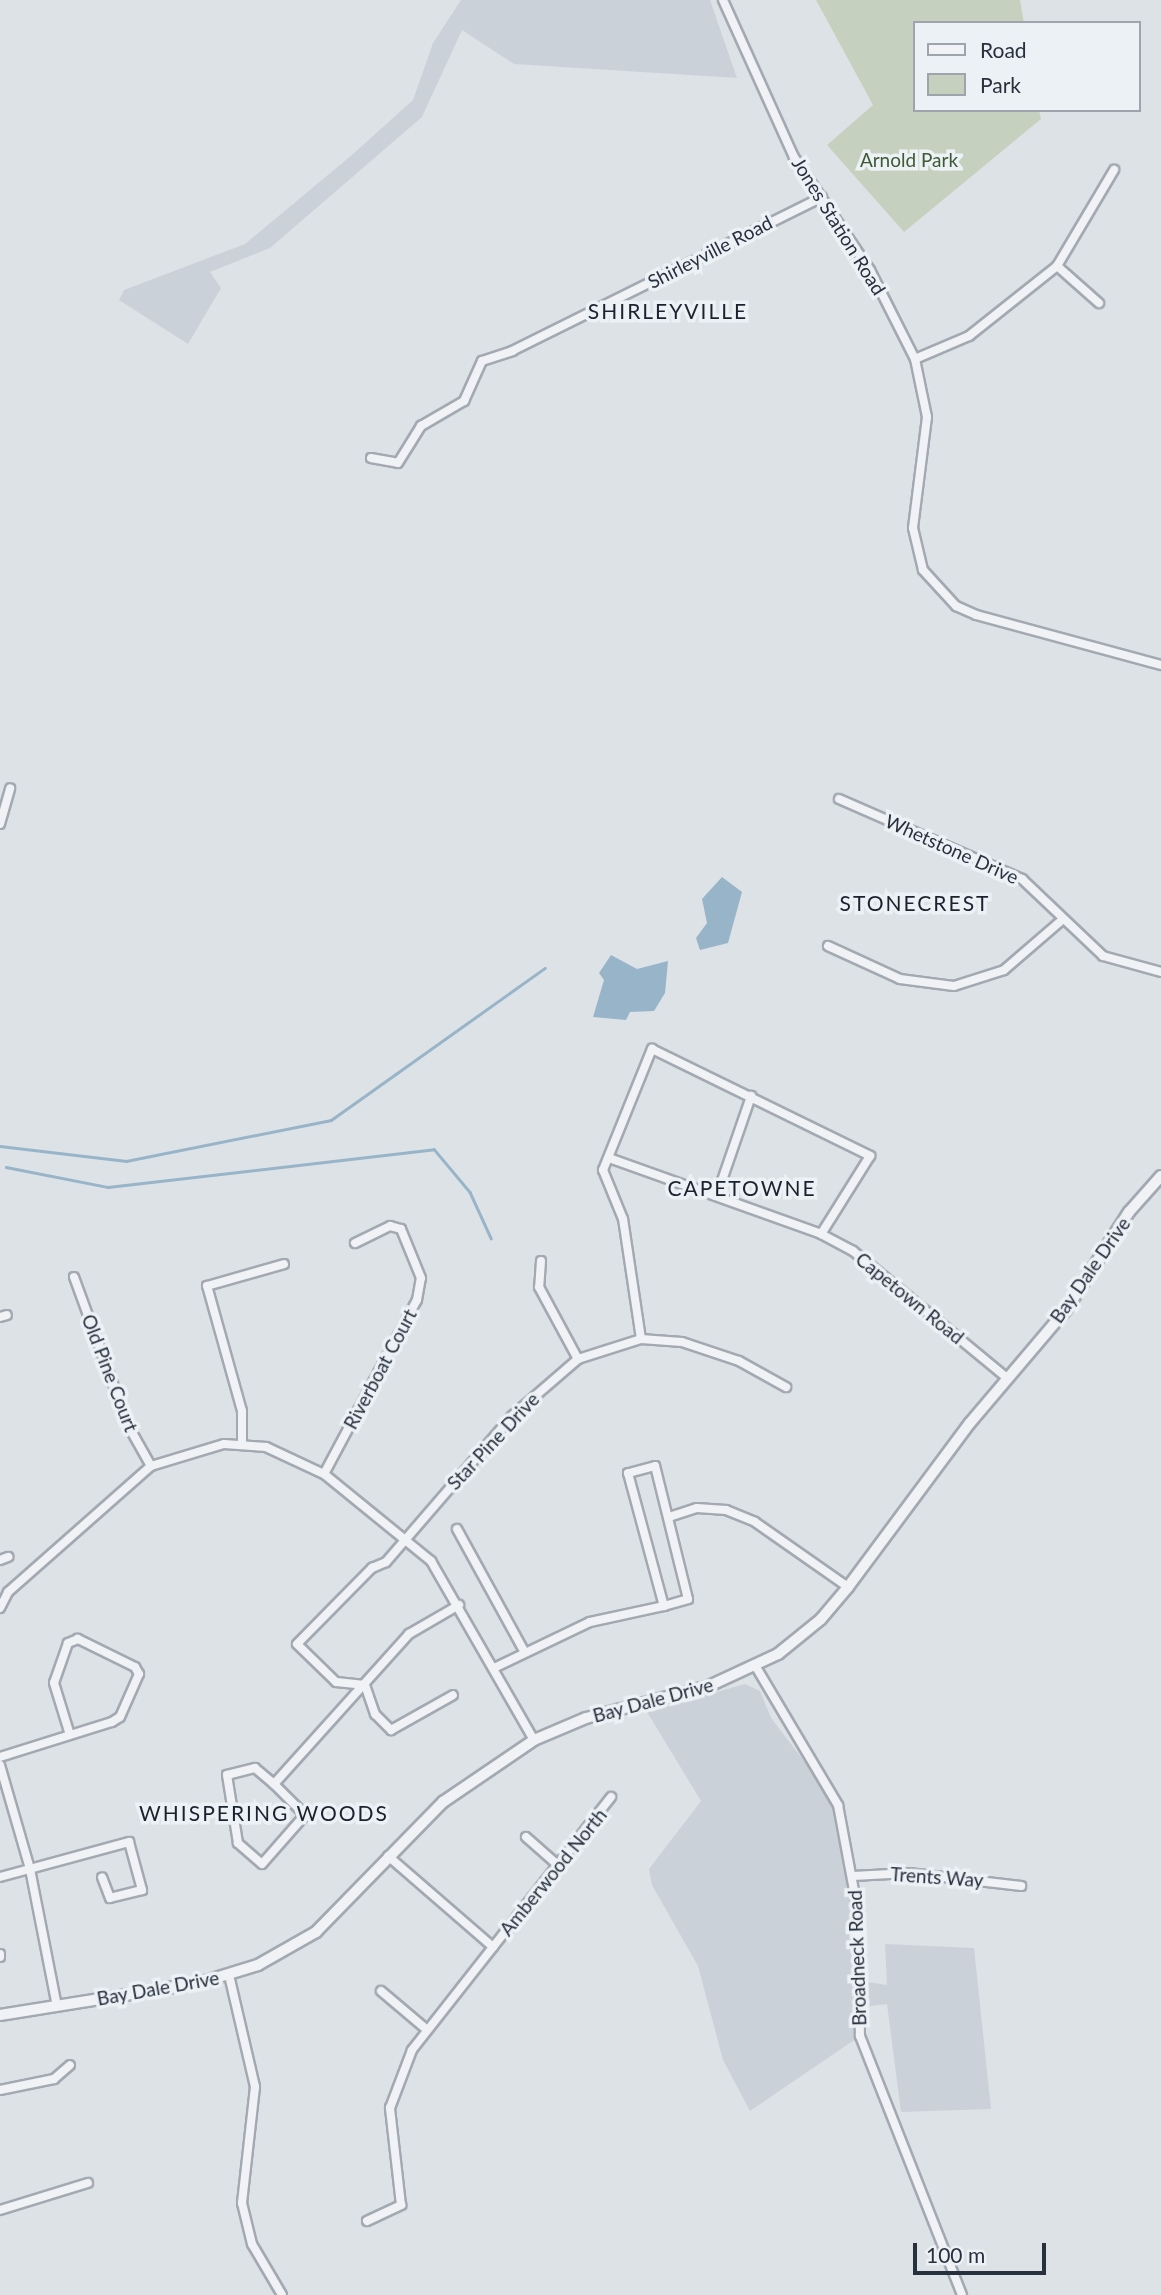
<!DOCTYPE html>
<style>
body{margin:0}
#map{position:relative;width:1161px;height:2295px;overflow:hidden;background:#dde2e7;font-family:Lato,sans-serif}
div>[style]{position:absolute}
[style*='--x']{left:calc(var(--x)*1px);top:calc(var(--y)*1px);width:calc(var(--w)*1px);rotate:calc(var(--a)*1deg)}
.built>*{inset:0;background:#cbd1d9}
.green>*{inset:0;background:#c5d1be}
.water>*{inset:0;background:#98b4c8}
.stream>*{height:2.5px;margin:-1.25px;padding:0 1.25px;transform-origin:1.25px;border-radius:1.25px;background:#98b4c8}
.roads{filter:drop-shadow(2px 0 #a3a9b1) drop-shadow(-2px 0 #a3a9b1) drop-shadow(0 2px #a3a9b1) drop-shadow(0 -2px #a3a9b1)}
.minor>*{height:8px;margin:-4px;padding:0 4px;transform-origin:4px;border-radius:4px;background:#f0f2f5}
.tertiary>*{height:10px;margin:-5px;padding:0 5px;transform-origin:5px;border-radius:5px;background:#f0f2f5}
span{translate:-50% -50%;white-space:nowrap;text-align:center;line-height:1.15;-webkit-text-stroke:7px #ecf1f5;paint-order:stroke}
.park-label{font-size:19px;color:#3f5934}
.street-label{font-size:19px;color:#27313e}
.neighbourhood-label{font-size:21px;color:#19222e;letter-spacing:2px}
.legend{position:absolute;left:913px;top:21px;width:228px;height:91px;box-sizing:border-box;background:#ecf1f5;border:2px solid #9da4ac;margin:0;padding:9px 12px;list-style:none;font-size:21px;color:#27313e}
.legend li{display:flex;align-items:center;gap:14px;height:35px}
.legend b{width:35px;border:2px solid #9da4ac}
.scale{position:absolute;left:913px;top:2243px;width:133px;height:32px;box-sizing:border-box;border:4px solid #27313e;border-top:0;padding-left:9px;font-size:21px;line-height:24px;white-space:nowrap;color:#27313e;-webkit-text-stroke:5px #ecf1f5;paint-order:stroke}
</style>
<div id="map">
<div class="built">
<div style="clip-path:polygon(461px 0,710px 0,737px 78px,514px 64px,462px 30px,422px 117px,270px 248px,210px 272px,221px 288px,188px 344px,119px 300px,124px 290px,245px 244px,353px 154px,413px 100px,433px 43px)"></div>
<div style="clip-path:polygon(745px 1684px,760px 1691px,771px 1718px,838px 1805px,853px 1876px,860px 2036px,750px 2111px,723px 2060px,698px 1966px,652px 1885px,649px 1869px,701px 1801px,647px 1712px)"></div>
<div style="clip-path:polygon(885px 1944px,974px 1948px,991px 2109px,901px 2112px,887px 2004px,870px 2006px,867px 1982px,887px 1985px)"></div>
</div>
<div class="green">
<div style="clip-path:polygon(816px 0,1020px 0,1024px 23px,914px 23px,914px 110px,1039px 110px,1041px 119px,904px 232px,827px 145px,873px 105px)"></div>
</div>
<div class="water">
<div style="clip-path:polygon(722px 877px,742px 892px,728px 943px,700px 950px,696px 938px,707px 923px,702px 899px)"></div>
<div style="clip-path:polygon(611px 955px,637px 969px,668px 961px,665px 993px,654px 1011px,630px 1012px,626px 1020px,593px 1017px,604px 980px,599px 973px)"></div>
</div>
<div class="stream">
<div style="--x:0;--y:1146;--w:127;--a:6.8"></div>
<div style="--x:126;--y:1161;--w:209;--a:-11.3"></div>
<div style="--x:331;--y:1120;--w:262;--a:-35.4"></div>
<div style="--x:6;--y:1167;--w:104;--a:11.1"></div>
<div style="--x:108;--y:1187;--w:328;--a:-6.6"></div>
<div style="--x:434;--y:1149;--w:56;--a:50.1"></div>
<div style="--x:470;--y:1192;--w:51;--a:65.5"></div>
</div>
<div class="roads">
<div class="minor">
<div style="--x:723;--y:0;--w:172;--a:65.7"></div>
<div style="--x:794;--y:157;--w:136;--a:56.1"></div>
<div style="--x:870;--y:270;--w:100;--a:63.2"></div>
<div style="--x:915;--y:359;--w:59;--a:78.3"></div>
<div style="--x:927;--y:417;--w:112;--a:97.2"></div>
<div style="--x:913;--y:528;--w:43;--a:76.6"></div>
<div style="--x:923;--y:570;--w:49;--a:47.5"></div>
<div style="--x:956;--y:606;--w:22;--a:24"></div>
<div style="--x:976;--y:615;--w:192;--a:15.1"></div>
<div style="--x:1057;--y:266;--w:56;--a:41.4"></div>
<div style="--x:915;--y:359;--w:59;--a:-23.1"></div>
<div style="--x:969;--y:336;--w:112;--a:-38.5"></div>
<div style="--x:1057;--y:266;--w:112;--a:-59.3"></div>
<div style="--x:371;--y:458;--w:27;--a:10"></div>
<div style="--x:398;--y:463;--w:44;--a:-58.1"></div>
<div style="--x:421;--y:426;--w:50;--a:-30.2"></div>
<div style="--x:464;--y:401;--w:44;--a:-65.8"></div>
<div style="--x:482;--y:361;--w:32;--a:-18"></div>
<div style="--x:512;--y:351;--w:346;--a:-26.4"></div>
<div style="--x:839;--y:799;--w:200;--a:23.6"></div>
<div style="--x:1022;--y:879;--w:112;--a:43.5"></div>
<div style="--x:1103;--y:956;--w:60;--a:15.4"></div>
<div style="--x:0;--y:824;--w:37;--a:-74"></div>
<div style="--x:828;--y:946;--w:79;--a:24.6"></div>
<div style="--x:900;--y:979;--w:54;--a:7.4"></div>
<div style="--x:954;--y:986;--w:52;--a:-17.7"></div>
<div style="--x:1004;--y:970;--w:77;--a:-40.8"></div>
<div style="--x:609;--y:1158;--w:225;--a:19.7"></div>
<div style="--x:821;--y:1234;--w:36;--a:28"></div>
<div style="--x:853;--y:1251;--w:200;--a:39.5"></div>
<div style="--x:717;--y:1195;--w:105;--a:-71"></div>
<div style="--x:541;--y:1261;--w:26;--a:94"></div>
<div style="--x:539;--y:1287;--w:82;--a:61.6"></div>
<div style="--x:74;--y:1277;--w:160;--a:69.9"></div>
<div style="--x:129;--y:1427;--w:45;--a:60.6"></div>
<div style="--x:0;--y:1317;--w:7;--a:-16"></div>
<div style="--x:641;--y:1339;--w:121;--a:-98.5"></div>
<div style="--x:623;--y:1219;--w:53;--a:-112.2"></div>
<div style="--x:603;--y:1170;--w:131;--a:-68"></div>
<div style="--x:652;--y:1049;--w:243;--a:26.1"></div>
<div style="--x:870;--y:1156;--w:92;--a:122.1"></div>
<div style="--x:242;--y:1443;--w:32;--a:-90"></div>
<div style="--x:242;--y:1411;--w:130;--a:-105.6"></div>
<div style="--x:207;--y:1286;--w:80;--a:-15.9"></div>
<div style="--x:324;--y:1474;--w:197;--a:-61.9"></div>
<div style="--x:417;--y:1300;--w:22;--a:-80"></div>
<div style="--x:421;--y:1278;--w:53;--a:-112.2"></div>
<div style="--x:401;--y:1229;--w:11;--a:-165"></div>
<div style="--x:390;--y:1226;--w:39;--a:154"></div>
<div style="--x:669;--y:1517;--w:29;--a:-18"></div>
<div style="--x:697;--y:1508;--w:29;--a:4"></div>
<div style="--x:726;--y:1510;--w:31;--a:22"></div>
<div style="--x:755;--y:1522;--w:113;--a:35"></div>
<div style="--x:457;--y:1529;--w:139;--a:61.2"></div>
<div style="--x:0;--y:1560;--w:9;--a:-21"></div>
<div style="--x:0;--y:1608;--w:18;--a:-63"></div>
<div style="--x:8;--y:1592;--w:191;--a:-41.4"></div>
<div style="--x:151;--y:1466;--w:76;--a:-16.8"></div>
<div style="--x:224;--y:1444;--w:42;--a:4.1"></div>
<div style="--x:266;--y:1447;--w:64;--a:25"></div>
<div style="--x:324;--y:1474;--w:138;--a:39.1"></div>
<div style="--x:431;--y:1561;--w:207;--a:60.1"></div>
<div style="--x:756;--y:1667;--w:161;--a:59.3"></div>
<div style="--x:838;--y:1805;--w:109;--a:79.4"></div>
<div style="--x:858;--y:1912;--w:124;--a:89.1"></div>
<div style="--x:860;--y:2036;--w:278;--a:68.5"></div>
<div style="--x:494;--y:1668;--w:106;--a:-25.6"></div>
<div style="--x:590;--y:1622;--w:76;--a:-12.2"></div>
<div style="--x:664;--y:1606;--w:25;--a:-16"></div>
<div style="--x:688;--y:1599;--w:137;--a:-103.9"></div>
<div style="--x:655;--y:1466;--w:28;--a:165"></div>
<div style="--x:628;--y:1473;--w:138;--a:74.9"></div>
<div style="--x:365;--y:1685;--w:29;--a:-174"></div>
<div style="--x:336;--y:1682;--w:54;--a:-135.7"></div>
<div style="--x:297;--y:1644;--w:107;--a:-45.4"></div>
<div style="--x:372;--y:1568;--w:15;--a:-23"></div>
<div style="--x:386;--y:1562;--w:193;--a:-49.2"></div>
<div style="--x:512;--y:1416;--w:87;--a:-40.8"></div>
<div style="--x:578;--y:1359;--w:66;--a:-17.6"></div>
<div style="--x:641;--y:1339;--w:41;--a:4.2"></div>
<div style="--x:682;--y:1342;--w:60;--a:18.4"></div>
<div style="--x:739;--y:1361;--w:54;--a:29"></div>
<div style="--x:365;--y:1685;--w:31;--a:71"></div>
<div style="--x:375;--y:1714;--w:23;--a:45"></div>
<div style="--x:391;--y:1730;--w:71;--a:-29.4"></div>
<div style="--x:0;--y:1757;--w:117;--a:-17.4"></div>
<div style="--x:112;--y:1722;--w:9;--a:-32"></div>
<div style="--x:120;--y:1717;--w:47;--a:-66.2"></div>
<div style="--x:139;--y:1674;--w:8;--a:-120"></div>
<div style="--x:135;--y:1667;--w:64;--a:-153.8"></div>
<div style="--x:78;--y:1639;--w:11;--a:158"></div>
<div style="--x:68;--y:1643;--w:42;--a:109.3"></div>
<div style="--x:54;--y:1683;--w:54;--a:72.9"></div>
<div style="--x:0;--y:1765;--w:108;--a:73.9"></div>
<div style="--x:30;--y:1869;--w:140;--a:78.9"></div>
<div style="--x:274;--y:1784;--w:44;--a:45"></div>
<div style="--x:305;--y:1815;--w:65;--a:131.3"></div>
<div style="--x:262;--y:1864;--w:32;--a:-139"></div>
<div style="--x:238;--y:1843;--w:69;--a:-99.2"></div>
<div style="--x:227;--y:1775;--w:29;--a:-14"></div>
<div style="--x:255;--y:1768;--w:25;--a:40"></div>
<div style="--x:274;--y:1784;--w:202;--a:-48"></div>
<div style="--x:409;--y:1634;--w:58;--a:-30.1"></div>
<div style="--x:526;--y:1837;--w:45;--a:41.4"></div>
<div style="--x:388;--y:1856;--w:139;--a:40.9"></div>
<div style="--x:853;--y:1876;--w:56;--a:-3.1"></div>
<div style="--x:909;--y:1873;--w:113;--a:6.6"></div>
<div style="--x:0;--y:1877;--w:134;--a:-15.2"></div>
<div style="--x:129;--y:1842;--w:50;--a:74.8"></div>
<div style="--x:142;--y:1890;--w:33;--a:166"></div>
<div style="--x:110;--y:1898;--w:22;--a:-111"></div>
<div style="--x:0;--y:1954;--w:3;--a:90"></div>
<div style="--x:229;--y:1975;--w:115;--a:76.9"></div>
<div style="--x:255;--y:2087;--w:117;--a:96.4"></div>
<div style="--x:242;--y:2203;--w:42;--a:76.3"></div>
<div style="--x:252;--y:2244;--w:59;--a:59.5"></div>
<div style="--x:381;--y:1991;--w:59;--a:40.2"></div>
<div style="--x:0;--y:2090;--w:55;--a:-11.5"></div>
<div style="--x:54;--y:2079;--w:21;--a:-41"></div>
<div style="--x:0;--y:2210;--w:92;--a:-17.1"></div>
<div style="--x:367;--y:2221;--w:38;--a:-25"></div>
<div style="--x:401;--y:2205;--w:98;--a:-96.5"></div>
<div style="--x:390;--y:2108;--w:62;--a:-69.2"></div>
<div style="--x:412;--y:2050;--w:322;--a:-51.8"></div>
</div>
<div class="tertiary">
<div style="--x:0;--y:2015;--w:202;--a:-9.1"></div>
<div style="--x:199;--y:1983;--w:62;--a:-17"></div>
<div style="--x:258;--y:1965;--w:67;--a:-29.6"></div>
<div style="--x:316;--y:1932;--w:182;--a:-45.7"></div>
<div style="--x:443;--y:1802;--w:110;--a:-34.3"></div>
<div style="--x:534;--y:1740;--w:56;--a:-22.9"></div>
<div style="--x:586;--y:1718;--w:127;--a:-14.6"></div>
<div style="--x:709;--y:1686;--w:76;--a:-24.9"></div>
<div style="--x:778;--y:1654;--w:55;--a:-39.1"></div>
<div style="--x:821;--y:1619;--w:42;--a:-49.8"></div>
<div style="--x:848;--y:1587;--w:204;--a:-53.4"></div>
<div style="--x:970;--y:1423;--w:148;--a:-49.7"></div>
<div style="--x:1066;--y:1310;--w:117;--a:-57.3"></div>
<div style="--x:1129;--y:1212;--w:48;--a:-48.4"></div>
</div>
</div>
<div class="park-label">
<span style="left:909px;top:160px">Arnold Park</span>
</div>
<div class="street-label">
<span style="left:839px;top:226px;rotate:58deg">Jones Station Road</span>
<span style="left:710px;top:252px;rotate:-27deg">Shirleyville Road</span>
<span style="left:952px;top:849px;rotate:24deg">Whetstone Drive</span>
<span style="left:1090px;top:1270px;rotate:-55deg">Bay Dale Drive</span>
<span style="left:910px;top:1298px;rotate:39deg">Capetown Road</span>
<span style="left:380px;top:1369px;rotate:-62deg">Riverboat Court</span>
<span style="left:110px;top:1373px;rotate:69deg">Old Pine Court</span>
<span style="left:493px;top:1441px;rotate:-47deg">Star Pine Drive</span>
<span style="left:653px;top:1700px;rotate:-15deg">Bay Dale Drive</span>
<span style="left:553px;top:1872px;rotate:-51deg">Amberwood North</span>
<span style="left:937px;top:1877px;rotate:4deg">Trents Way</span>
<span style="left:857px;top:1958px;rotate:-92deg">Broadneck Road</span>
<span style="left:158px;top:1988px;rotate:-10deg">Bay Dale Drive</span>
</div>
<div class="neighbourhood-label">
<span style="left:668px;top:311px">SHIRLEYVILLE</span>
<span style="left:915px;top:903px">STONECREST</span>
<span style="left:742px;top:1188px">CAPETOWNE</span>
<span style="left:264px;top:1813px">WHISPERING WOODS</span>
</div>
<ul class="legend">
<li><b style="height:9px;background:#f0f2f5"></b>Road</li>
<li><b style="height:19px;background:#c5d1be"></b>Park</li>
</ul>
<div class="scale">100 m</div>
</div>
